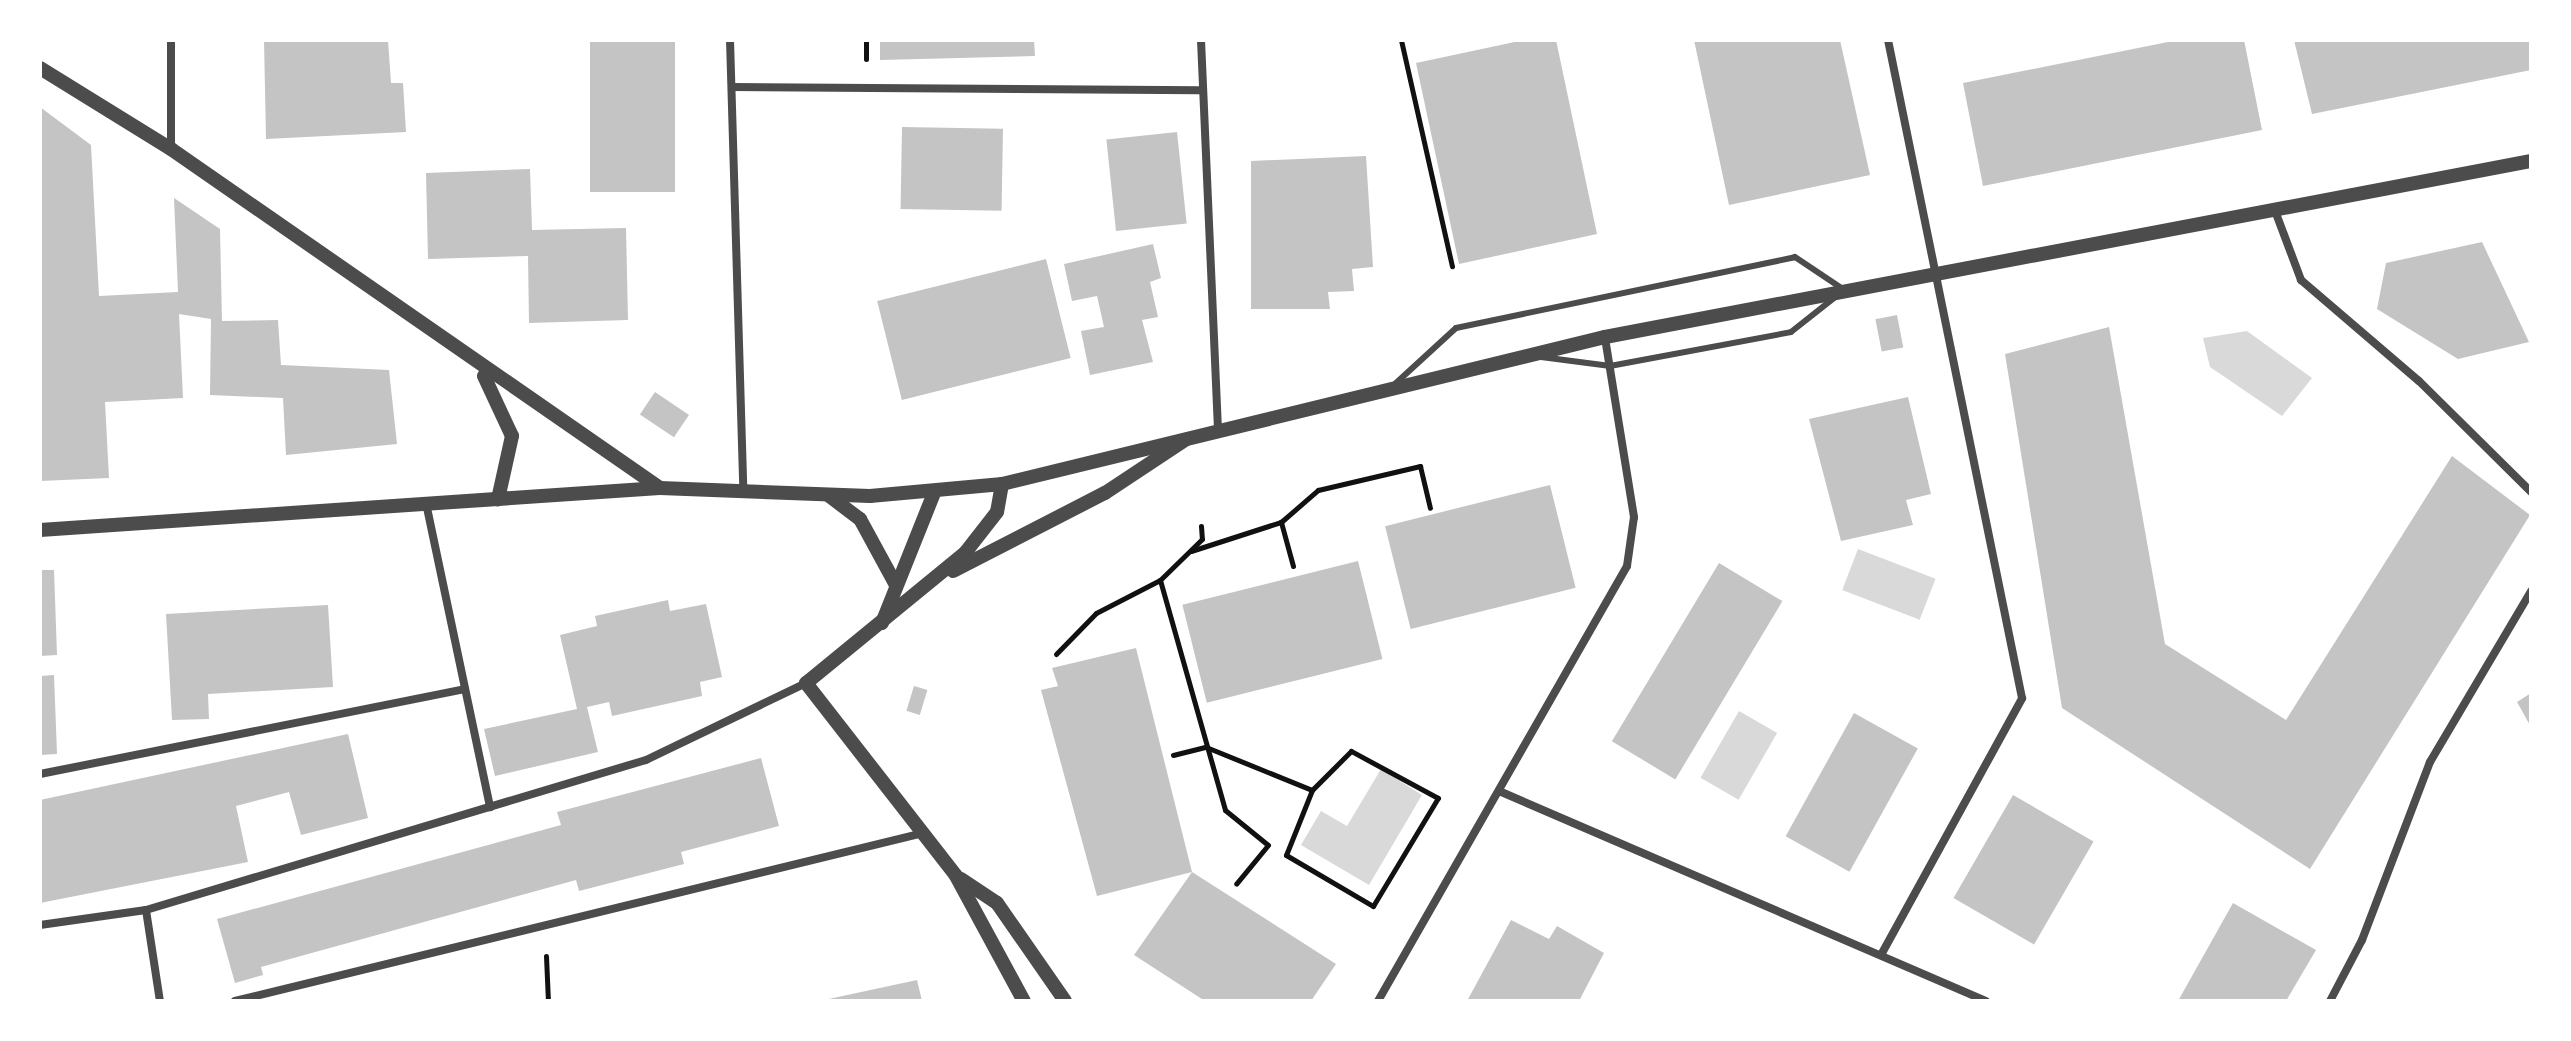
<!DOCTYPE html>
<style>
body{margin:0}
#map{position:relative;width:2571px;height:1041px;overflow:hidden;background:#fff;font-family:"Golos Text",sans-serif}
div>[style]{position:absolute}
[style*='--x']{left:calc(var(--x)*1px);top:calc(var(--y)*1px);width:calc(var(--w)*1px);rotate:calc(var(--a)*1deg)}
.water>*{inset:0;background:#d9d9d9;transform-origin:0 0}
.building>*{inset:0;background:#c4c4c4;transform-origin:0 0}
.path>*{height:5px;margin:-2.5px;padding:0 2.5px;transform-origin:2.5px;border-radius:2.5px;background:#111}
.service>*{height:6px;margin:-3px;padding:0 3px;transform-origin:3px;border-radius:3px;background:#4c4c4c}
.minor>*{height:8px;margin:-4px;padding:0 4px;transform-origin:4px;border-radius:4px;background:#4c4c4c}
.tertiary>*{height:14px;margin:-7px;padding:0 7px;transform-origin:7px;border-radius:7px;background:#4c4c4c}
span{translate:-50% -50%;white-space:nowrap;text-align:center;line-height:1.15;-webkit-text-stroke:6px #fff;paint-order:stroke}
.frame{position:absolute;inset:0;border:42px solid #fff;pointer-events:none}
</style>
<div id="map">
<div class="water">
<div style="clip-path:polygon(2247px 331px,2312px 378px,2282px 416px,2210px 367px,2203px 338px)"></div>
<div style="left:1858px;top:549px;width:83px;height:44px;rotate:21deg"></div>
<div style="left:1739px;top:711px;width:44px;height:77px;rotate:30deg"></div>
<div style="clip-path:polygon(1381px 769px,1422px 795px,1369px 885px,1301px 845px,1321px 811px,1347px 826px)"></div>
</div>
<div class="building">
<div style="clip-path:polygon(264px 40px,388px 40px,391px 83px,403px 83px,406px 132px,266px 139px)"></div>
<div style="left:590px;top:40px;width:85px;height:152px"></div>
<div style="clip-path:polygon(880px 40px,1034px 40px,1035px 56px,880px 60px)"></div>
<div style="clip-path:polygon(1524px 40px,1556px 40px,1597px 234px,1459px 264px,1416px 63px)"></div>
<div style="clip-path:polygon(1694px 40px,1840px 40px,1870px 175px,1729px 205px)"></div>
<div style="clip-path:polygon(2178px 40px,2244px 40px,2262px 130px,1983px 186px,1963px 83px)"></div>
<div style="clip-path:polygon(2294px 40px,2531px 40px,2531px 70px,2312px 114px)"></div>
<div style="clip-path:polygon(40px 107px,91px 145px,99px 296px,178px 292px,174px 198px,220px 229px,222px 321px,278px 320px,281px 365px,389px 370px,397px 444px,286px 455px,283px 398px,210px 395px,211px 319px,179px 314px,183px 398px,105px 402px,109px 478px,40px 481px)"></div>
<div style="left:902px;top:127px;width:101px;height:82px;rotate:1deg"></div>
<div style="left:1177px;top:132px;width:92px;height:71px;rotate:84deg"></div>
<div style="clip-path:polygon(1366px 156px,1373px 267px,1352px 269px,1354px 291px,1328px 292px,1330px 309px,1251px 309px,1251px 161px)"></div>
<div style="clip-path:polygon(530px 169px,532px 230px,626px 228px,628px 320px,529px 323px,528px 256px,428px 259px,426px 173px)"></div>
<div style="clip-path:polygon(2482px 242px,2529px 342px,2458px 359px,2377px 309px,2386px 263px)"></div>
<div style="clip-path:polygon(1153px 244px,1161px 278px,1150px 282px,1158px 317px,1142px 320px,1153px 362px,1090px 375px,1081px 331px,1104px 327px,1097px 296px,1072px 301px,1064px 264px)"></div>
<div style="left:1046px;top:259px;width:102px;height:174px;rotate:76deg"></div>
<div style="left:1897px;top:315px;width:33px;height:22px;rotate:79deg"></div>
<div style="clip-path:polygon(2109px 327px,2165px 644px,2286px 720px,2452px 456px,2530px 515px,2310px 869px,2062px 708px,2005px 354px)"></div>
<div style="left:655px;top:392px;width:41px;height:27px;rotate:34deg"></div>
<div style="clip-path:polygon(1908px 397px,1931px 494px,1906px 500px,1913px 525px,1841px 541px,1809px 419px)"></div>
<div style="left:1550px;top:485px;width:106px;height:170px;rotate:76deg"></div>
<div style="left:1358px;top:561px;width:101px;height:181px;rotate:76deg"></div>
<div style="left:1719px;top:563px;width:74px;height:208px;rotate:31deg"></div>
<div style="clip-path:polygon(40px 570px,54px 570px,57px 655px,40px 656px)"></div>
<div style="clip-path:polygon(668px 600px,670px 611px,706px 604px,722px 677px,700px 682px,702px 696px,612px 716px,609px 702px,587px 707px,598px 752px,495px 776px,484px 729px,577px 709px,560px 635px,597px 626px,595px 616px)"></div>
<div style="clip-path:polygon(328px 605px,333px 687px,208px 694px,209px 719px,172px 720px,166px 614px)"></div>
<div style="clip-path:polygon(1136px 648px,1192px 872px,1336px 964px,1311px 1001px,1205px 1001px,1134px 955px,1192px 872px,1097px 896px,1041px 690px,1058px 686px,1052px 668px)"></div>
<div style="clip-path:polygon(54px 675px,57px 754px,40px 755px,40px 676px)"></div>
<div style="left:914px;top:686px;width:14px;height:26px;rotate:17deg"></div>
<div style="clip-path:polygon(2531px 693px,2531px 727px,2517px 702px)"></div>
<div style="left:1854px;top:713px;width:73px;height:141px;rotate:29deg"></div>
<div style="clip-path:polygon(348px 734px,368px 818px,301px 835px,289px 792px,236px 806px,248px 862px,40px 903px,40px 800px)"></div>
<div style="clip-path:polygon(761px 758px,779px 826px,681px 852px,684px 864px,579px 891px,576px 880px,261px 967px,263px 975px,235px 983px,217px 919px,561px 825px,557px 812px)"></div>
<div style="left:2013px;top:795px;width:93px;height:119px;rotate:30deg"></div>
<div style="clip-path:polygon(2233px 903px,2316px 950px,2286px 1001px,2178px 1001px)"></div>
<div style="clip-path:polygon(1511px 920px,1549px 939px,1557px 926px,1604px 953px,1579px 1001px,1467px 1001px)"></div>
<div style="clip-path:polygon(917px 980px,922px 1001px,825px 1001px,824px 1000px)"></div>
</div>
<div class="path">
<div style="--x:866;--y:40;--w:19;--a:90"></div>
<div style="--x:1401;--y:40;--w:232;--a:77.3"></div>
<div style="--x:1201;--y:526;--w:13;--a:86"></div>
<div style="--x:1202;--y:539;--w:59;--a:135.7"></div>
<div style="--x:1160;--y:580;--w:239;--a:74.2"></div>
<div style="--x:1225;--y:810;--w:55;--a:39.1"></div>
<div style="--x:1268;--y:845;--w:50;--a:129.4"></div>
<div style="--x:1191;--y:551;--w:95;--a:-17.9"></div>
<div style="--x:1293;--y:566;--w:46;--a:-105.3"></div>
<div style="--x:1281;--y:522;--w:49;--a:-40.9"></div>
<div style="--x:1318;--y:490;--w:105;--a:-13.2"></div>
<div style="--x:1420;--y:466;--w:43;--a:76.6"></div>
<div style="--x:1056;--y:654;--w:57;--a:-45.7"></div>
<div style="--x:1096;--y:613;--w:72;--a:-27.3"></div>
<div style="--x:1173;--y:755;--w:34;--a:-14"></div>
<div style="--x:1206;--y:747;--w:114;--a:22.1"></div>
<div style="--x:1312;--y:790;--w:70;--a:111.8"></div>
<div style="--x:1286;--y:855;--w:101;--a:30.4"></div>
<div style="--x:1373;--y:906;--w:126;--a:-59"></div>
<div style="--x:1438;--y:798;--w:99;--a:-151.6"></div>
<div style="--x:1351;--y:751;--w:55;--a:135"></div>
<div style="--x:546;--y:956;--w:45;--a:87.5"></div>
</div>
<div class="service">
<div style="--x:1541;--y:357;--w:70;--a:7.4"></div>
<div style="--x:1610;--y:366;--w:184;--a:-10.6"></div>
<div style="--x:1791;--y:332;--w:55;--a:-38.3"></div>
<div style="--x:1396;--y:383;--w:81;--a:-42.5"></div>
<div style="--x:1456;--y:328;--w:346;--a:-11.8"></div>
<div style="--x:1795;--y:257;--w:58;--a:33.7"></div>
</div>
<div class="minor">
<div style="--x:171;--y:40;--w:109;--a:90"></div>
<div style="--x:730;--y:40;--w:449;--a:88.3"></div>
<div style="--x:1201;--y:40;--w:388;--a:87.5"></div>
<div style="--x:732;--y:87;--w:468;--a:0.4"></div>
<div style="--x:2274;--y:208;--w:77;--a:69.4"></div>
<div style="--x:2301;--y:280;--w:155;--a:40.6"></div>
<div style="--x:2419;--y:381;--w:158;--a:44.7"></div>
<div style="--x:426;--y:503;--w:311;--a:78.1"></div>
<div style="--x:40;--y:774;--w:433;--a:-11.3"></div>
<div style="--x:1499;--y:791;--w:530;--a:23.33"></div>
<div style="--x:146;--y:910;--w:92;--a:81.3"></div>
<div style="--x:40;--y:925;--w:107;--a:-8.1"></div>
<div style="--x:146;--y:910;--w:522;--a:-16.7"></div>
<div style="--x:646;--y:760;--w:178;--a:-25.7"></div>
<div style="--x:1881;--y:955;--w:293;--a:-61.2"></div>
<div style="--x:2022;--y:698;--w:672;--a:-101.51"></div>
<div style="--x:235;--y:1001;--w:708;--a:-13.72"></div>
<div style="--x:1378;--y:1001;--w:501;--a:-60.21"></div>
<div style="--x:1627;--y:566;--w:49;--a:-81.9"></div>
<div style="--x:1634;--y:517;--w:182;--a:-99.2"></div>
<div style="--x:2330;--y:1001;--w:69;--a:-62.3"></div>
<div style="--x:2362;--y:940;--w:191;--a:-69.1"></div>
<div style="--x:2430;--y:762;--w:199;--a:-59.4"></div>
</div>
<div class="tertiary">
<div style="--x:40;--y:68;--w:154;--a:31.7"></div>
<div style="--x:171;--y:149;--w:595;--a:34.73"></div>
<div style="--x:484;--y:376;--w:66;--a:65"></div>
<div style="--x:512;--y:436;--w:65;--a:102.5"></div>
<div style="--x:1002;--y:484;--w:28;--a:100"></div>
<div style="--x:997;--y:512;--w:52;--a:128"></div>
<div style="--x:965;--y:553;--w:205;--a:140.7"></div>
<div style="--x:806;--y:683;--w:244;--a:52.1"></div>
<div style="--x:956;--y:876;--w:142;--a:61.5"></div>
<div style="--x:828;--y:495;--w:40;--a:37"></div>
<div style="--x:860;--y:519;--w:75;--a:61.4"></div>
<div style="--x:40;--y:530;--w:621;--a:-3.88"></div>
<div style="--x:660;--y:488;--w:210;--a:2.2"></div>
<div style="--x:870;--y:496;--w:133;--a:-5.2"></div>
<div style="--x:1002;--y:484;--w:621;--a:-13.7"></div>
<div style="--x:1605;--y:337;--w:943;--a:-10.76"></div>
<div style="--x:953;--y:571;--w:171;--a:-27.2"></div>
<div style="--x:1105;--y:493;--w:96;--a:-33.5"></div>
<div style="--x:882;--y:623;--w:140;--a:-68.2"></div>
<div style="--x:961;--y:879;--w:43;--a:33.7"></div>
<div style="--x:997;--y:903;--w:119;--a:55.2"></div>
</div>
<div class="frame"></div>
</div>
